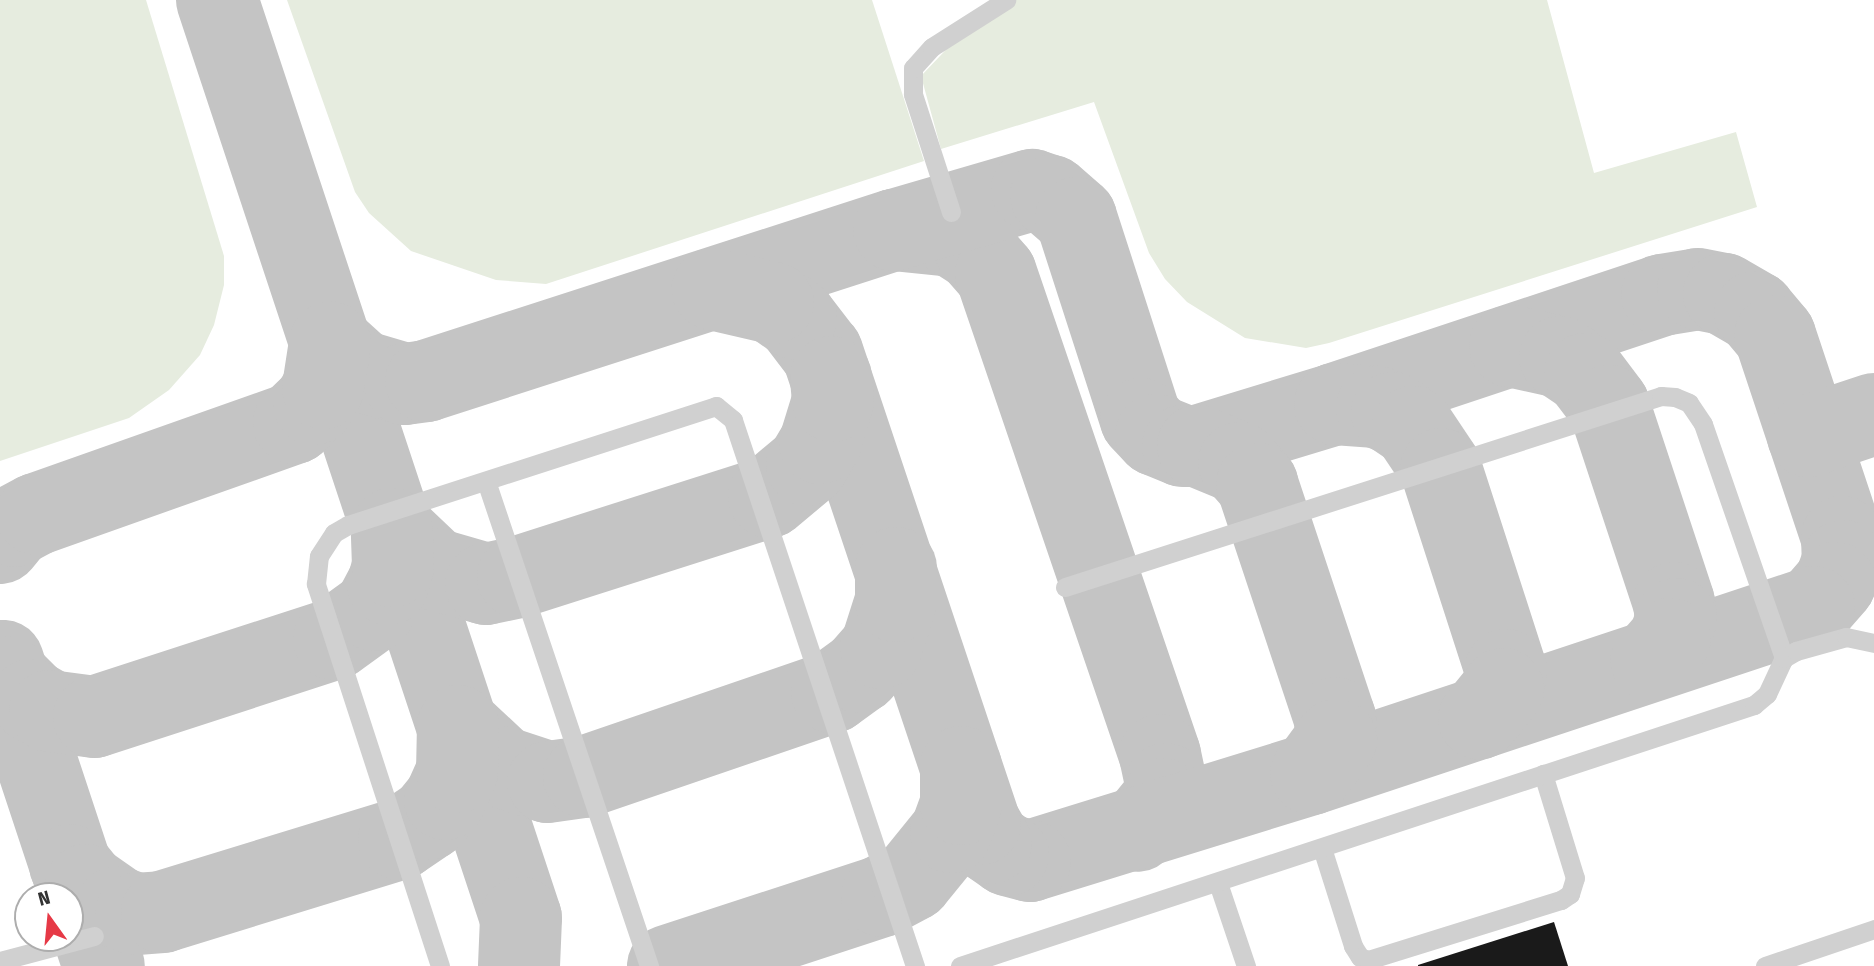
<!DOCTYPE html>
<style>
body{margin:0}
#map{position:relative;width:1874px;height:966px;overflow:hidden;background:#fff;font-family:"Fira Sans Condensed",sans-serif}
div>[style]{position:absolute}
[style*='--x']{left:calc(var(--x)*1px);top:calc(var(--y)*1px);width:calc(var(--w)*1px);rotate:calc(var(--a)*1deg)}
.green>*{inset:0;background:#e6ecdf}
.taxiway>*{height:82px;margin:-41px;padding:0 41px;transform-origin:41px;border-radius:41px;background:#c4c4c4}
.building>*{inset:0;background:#1a1a1a}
.lane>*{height:19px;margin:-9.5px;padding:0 9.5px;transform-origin:9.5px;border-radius:9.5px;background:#d0d0d0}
span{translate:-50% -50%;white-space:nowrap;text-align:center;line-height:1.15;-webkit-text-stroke:7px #fff;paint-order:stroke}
.north{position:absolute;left:14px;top:882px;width:70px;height:70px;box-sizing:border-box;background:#fff;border:2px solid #adadad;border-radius:50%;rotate:345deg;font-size:19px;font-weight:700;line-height:28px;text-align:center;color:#333}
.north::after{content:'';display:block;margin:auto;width:24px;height:32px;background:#e63946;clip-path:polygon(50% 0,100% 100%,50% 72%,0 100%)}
</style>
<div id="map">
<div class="green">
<div style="clip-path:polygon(0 0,146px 0,224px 256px,224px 285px,214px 325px,200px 355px,169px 390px,129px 418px,0 461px)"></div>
<div style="clip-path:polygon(287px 0,872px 0,924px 161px,546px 284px,496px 280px,411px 251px,369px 213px,355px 192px)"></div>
<div style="clip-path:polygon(1013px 0,1547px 0,1594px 173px,1736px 132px,1757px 207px,1329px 343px,1306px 348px,1245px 338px,1187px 302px,1165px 279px,1149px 253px,1094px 102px,941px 149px,921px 76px,959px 36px)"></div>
</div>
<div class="taxiway">
<div style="--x:217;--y:0;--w:967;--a:71.68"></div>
<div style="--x:521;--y:918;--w:48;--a:92.4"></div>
<div style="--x:894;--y:230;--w:59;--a:5.8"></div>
<div style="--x:953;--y:236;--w:27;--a:33"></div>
<div style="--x:976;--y:251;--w:30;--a:49"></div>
<div style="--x:996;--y:274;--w:508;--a:71.17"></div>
<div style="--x:1160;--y:755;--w:30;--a:78"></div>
<div style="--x:1166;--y:784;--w:15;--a:101"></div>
<div style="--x:1163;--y:799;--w:41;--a:129.1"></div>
<div style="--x:330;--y:343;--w:42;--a:42.1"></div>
<div style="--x:361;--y:371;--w:46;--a:16.5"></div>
<div style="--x:405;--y:384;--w:21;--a:-8"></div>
<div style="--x:426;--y:381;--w:492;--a:-17.9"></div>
<div style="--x:894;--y:230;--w:144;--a:-16.2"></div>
<div style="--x:1032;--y:190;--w:20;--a:18"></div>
<div style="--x:1051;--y:196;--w:33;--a:41"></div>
<div style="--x:1076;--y:218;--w:211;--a:72.1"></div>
<div style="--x:1141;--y:419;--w:22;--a:47"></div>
<div style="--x:1156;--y:435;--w:29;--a:22"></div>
<div style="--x:1183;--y:446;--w:15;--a:0"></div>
<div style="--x:1198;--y:446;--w:143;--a:-17"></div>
<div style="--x:1335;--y:404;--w:345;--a:-18.4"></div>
<div style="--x:1662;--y:295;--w:36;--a:-9"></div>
<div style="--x:1698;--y:289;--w:26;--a:11"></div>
<div style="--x:1724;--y:294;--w:36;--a:30"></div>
<div style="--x:1755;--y:312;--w:31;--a:50"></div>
<div style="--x:1775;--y:336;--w:212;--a:71.6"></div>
<div style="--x:1842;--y:537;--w:24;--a:88"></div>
<div style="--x:1843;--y:561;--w:23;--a:110"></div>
<div style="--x:1835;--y:583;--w:32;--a:131"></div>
<div style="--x:1814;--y:607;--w:530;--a:161.63"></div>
<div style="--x:1311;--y:774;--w:294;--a:162.8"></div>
<div style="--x:1030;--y:861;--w:23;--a:-165"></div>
<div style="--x:1008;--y:855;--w:21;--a:-145"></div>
<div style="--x:991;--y:843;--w:22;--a:-120"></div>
<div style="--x:980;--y:824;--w:497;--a:-108.5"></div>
<div style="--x:822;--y:353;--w:43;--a:-127.4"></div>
<div style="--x:796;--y:319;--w:28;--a:-145"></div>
<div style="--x:773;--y:303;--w:62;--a:-166.9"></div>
<div style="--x:1510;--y:346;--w:51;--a:12.4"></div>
<div style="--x:1560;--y:357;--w:30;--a:34"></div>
<div style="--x:1585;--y:374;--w:40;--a:53"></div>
<div style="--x:1609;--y:406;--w:207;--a:71.7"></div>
<div style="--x:1674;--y:603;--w:16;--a:83"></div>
<div style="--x:1676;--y:619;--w:21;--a:107"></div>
<div style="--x:1670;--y:639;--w:28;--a:131"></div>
<div style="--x:1335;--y:404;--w:42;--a:4.1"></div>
<div style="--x:1377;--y:407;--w:16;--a:22"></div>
<div style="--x:1392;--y:413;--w:25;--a:34"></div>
<div style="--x:1413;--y:427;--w:50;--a:56.3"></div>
<div style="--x:1441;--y:469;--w:211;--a:72.1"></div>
<div style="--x:1506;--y:670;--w:19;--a:99"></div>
<div style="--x:1503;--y:689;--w:38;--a:129"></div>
<div style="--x:1808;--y:436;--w:70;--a:-18.4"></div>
<div style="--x:1198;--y:446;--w:44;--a:22.5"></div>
<div style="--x:1239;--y:463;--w:28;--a:49"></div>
<div style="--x:1257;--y:484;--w:247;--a:71.6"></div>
<div style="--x:1335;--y:718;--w:22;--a:87"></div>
<div style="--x:1336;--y:740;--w:42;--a:126.3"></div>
<div style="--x:392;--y:529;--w:58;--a:43.6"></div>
<div style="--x:434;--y:569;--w:54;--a:16.1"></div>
<div style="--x:486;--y:584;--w:33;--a:-12"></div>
<div style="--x:518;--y:577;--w:263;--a:-17.7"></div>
<div style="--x:769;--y:497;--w:50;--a:-40.1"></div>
<div style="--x:807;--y:465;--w:26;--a:-59"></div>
<div style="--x:820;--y:443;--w:44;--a:-72.8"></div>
<div style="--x:833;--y:401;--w:24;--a:-95"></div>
<div style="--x:0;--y:543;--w:22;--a:-51"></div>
<div style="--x:14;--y:526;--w:26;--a:-28"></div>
<div style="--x:37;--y:514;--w:273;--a:-19.5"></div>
<div style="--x:294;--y:423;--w:28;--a:-44"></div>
<div style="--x:314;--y:404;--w:18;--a:-61"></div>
<div style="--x:323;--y:388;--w:46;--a:-81.2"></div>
<div style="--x:3;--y:661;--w:321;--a:71.7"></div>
<div style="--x:8;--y:677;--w:33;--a:45"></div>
<div style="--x:31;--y:700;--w:22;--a:30"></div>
<div style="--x:50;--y:711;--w:44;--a:7.8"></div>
<div style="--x:94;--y:717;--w:252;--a:-18"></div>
<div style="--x:334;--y:639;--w:49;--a:-35.9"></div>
<div style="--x:374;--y:610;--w:30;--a:-62"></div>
<div style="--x:388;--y:584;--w:19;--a:-74"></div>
<div style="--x:393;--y:566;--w:37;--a:-92"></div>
<div style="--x:458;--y:726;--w:60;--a:43"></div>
<div style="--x:502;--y:767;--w:48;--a:18.1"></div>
<div style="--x:548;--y:782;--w:36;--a:-8"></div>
<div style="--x:584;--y:777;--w:262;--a:-18.9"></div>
<div style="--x:832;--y:692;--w:34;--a:-36"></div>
<div style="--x:860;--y:672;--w:32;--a:-49"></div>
<div style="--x:881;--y:648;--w:49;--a:-72.3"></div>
<div style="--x:896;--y:601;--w:33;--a:-90"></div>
<div style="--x:70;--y:865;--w:26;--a:51"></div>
<div style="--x:86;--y:885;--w:38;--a:35"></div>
<div style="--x:117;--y:907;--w:20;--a:20"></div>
<div style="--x:136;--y:914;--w:26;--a:-4"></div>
<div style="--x:162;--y:912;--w:248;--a:-17.1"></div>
<div style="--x:399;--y:839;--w:36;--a:-34"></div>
<div style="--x:429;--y:819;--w:26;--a:-51"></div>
<div style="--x:445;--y:799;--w:30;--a:-66"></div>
<div style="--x:457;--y:772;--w:46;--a:-88.8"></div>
<div style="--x:668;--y:966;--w:225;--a:-18.1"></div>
<div style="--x:882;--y:896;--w:34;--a:-28"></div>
<div style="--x:912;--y:880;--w:62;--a:-50.9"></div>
<div style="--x:951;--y:832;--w:30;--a:-70"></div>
<div style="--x:961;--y:804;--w:37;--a:-90"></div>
</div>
<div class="building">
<div style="clip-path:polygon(1554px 922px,1568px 966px,1418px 966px,1418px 965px)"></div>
</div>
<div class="lane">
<div style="--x:951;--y:212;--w:124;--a:-107.9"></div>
<div style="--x:913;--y:94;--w:26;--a:-90"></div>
<div style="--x:913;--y:68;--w:28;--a:-48"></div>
<div style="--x:932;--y:47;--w:88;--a:-32.4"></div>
<div style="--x:486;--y:481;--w:512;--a:71.42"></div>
<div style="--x:1065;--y:587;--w:626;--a:-17.77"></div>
<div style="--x:1661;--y:396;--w:14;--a:4"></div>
<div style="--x:1675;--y:397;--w:15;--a:23"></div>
<div style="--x:1689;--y:403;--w:25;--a:56"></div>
<div style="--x:1703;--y:424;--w:248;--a:70.9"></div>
<div style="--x:1322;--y:848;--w:103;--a:72.4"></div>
<div style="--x:1353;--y:946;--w:13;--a:58"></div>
<div style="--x:1360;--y:957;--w:9;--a:21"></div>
<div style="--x:1368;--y:960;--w:202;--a:-17.3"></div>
<div style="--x:1561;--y:900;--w:11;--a:-34"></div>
<div style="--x:1570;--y:894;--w:17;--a:-73"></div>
<div style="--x:1575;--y:878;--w:109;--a:-107.1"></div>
<div style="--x:1218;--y:883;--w:88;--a:71.4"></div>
<div style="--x:0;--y:961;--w:97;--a:-14.9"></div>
<div style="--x:440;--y:966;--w:402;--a:-108"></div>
<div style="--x:316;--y:584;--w:28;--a:-84"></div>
<div style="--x:319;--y:556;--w:27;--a:-57"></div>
<div style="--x:334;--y:533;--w:16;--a:-30"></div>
<div style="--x:348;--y:525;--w:387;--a:-17.9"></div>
<div style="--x:716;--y:406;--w:22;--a:39"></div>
<div style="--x:733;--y:420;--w:576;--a:71.57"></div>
<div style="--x:960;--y:966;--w:836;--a:-18.2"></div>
<div style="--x:1754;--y:705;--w:17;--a:-40"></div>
<div style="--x:1767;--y:694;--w:40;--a:-65"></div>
<div style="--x:1784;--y:658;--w:14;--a:-30"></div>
<div style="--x:1796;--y:651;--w:52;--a:-15.6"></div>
<div style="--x:1846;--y:637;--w:29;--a:12"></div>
<div style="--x:1765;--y:966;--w:115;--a:-18.7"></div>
</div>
<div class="north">N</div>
</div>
